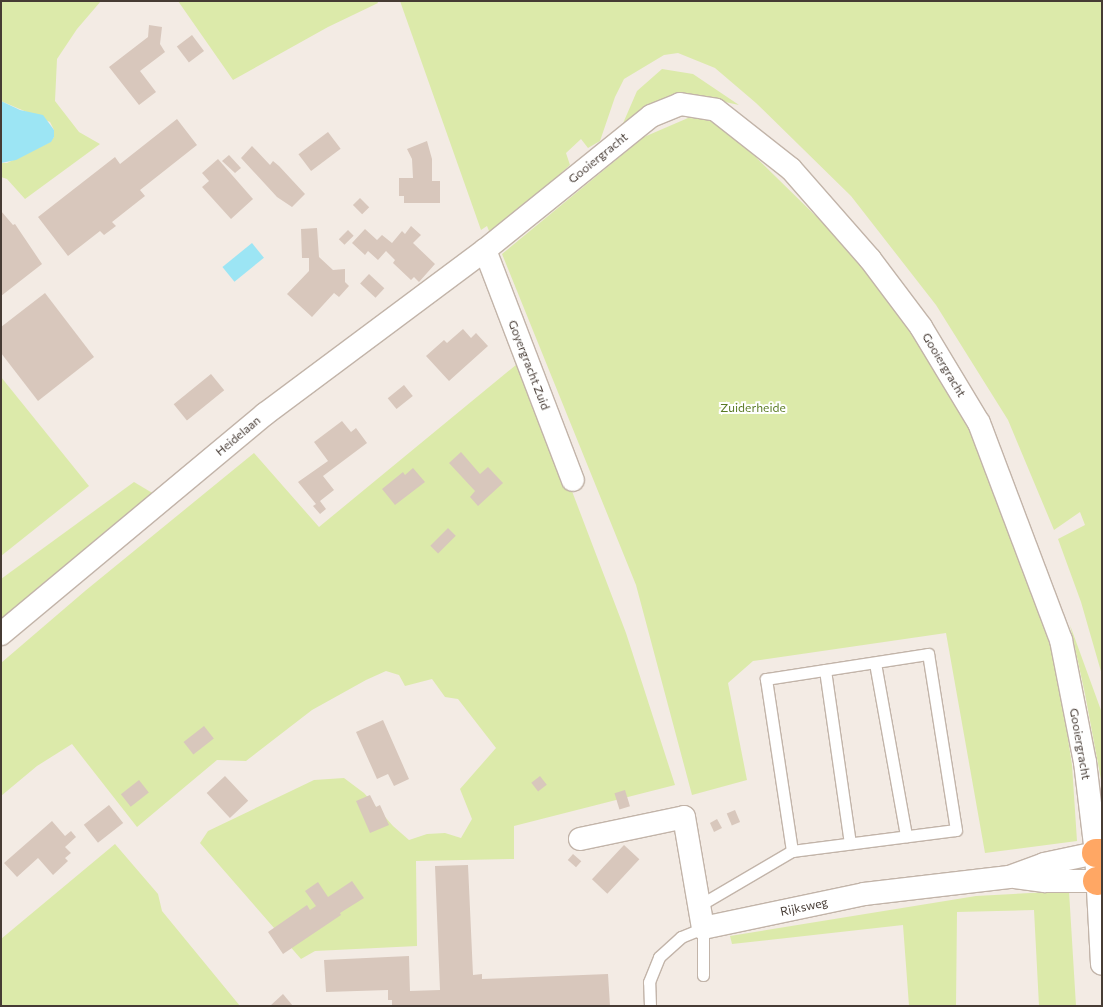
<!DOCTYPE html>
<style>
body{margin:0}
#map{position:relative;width:1103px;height:1007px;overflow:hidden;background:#f3ebe4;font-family:Commissioner,sans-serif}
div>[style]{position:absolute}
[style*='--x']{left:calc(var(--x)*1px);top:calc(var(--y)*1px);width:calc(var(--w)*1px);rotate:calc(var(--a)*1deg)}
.green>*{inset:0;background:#dceaaa}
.water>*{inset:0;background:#9ce5f4;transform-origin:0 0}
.building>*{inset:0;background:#d8c7bc;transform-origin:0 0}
.roads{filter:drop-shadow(1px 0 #c2b4a9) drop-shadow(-1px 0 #c2b4a9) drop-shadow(0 1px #c2b4a9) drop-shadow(0 -1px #c2b4a9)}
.lane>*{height:11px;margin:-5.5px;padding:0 5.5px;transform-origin:5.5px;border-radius:5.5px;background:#fff}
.street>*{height:22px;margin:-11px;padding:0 11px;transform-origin:11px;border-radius:11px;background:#fff}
.highway>*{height:28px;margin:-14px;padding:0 14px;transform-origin:14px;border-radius:14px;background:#ffa764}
span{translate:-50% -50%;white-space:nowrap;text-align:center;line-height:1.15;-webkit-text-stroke:4px #fff;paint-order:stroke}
.street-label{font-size:12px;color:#463b34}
.park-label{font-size:12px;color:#597b24}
.frame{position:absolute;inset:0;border:2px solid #463b34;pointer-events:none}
</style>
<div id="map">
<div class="green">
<div style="clip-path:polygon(1px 1px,101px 1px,77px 29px,57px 59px,55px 101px,79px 132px,100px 144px,25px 199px,7px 179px,1px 177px,1px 163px,7px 163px,50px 142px,54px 137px,54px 130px,50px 122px,1px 101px)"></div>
<div style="clip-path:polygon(178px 1px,377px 1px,378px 3px,328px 27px,233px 80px)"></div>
<div style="clip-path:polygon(400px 1px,1102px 1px,1102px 675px,1081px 602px,1058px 539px,1085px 525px,1080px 512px,1054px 530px,1008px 420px,936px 305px,851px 196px,756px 103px,715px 68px,678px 53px,664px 55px,624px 79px,615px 97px,600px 141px,588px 148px,581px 139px,566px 153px,570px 165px,491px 236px,487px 226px,481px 230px)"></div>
<div style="clip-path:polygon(662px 69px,693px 74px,739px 105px,697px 96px,621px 128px,637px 91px)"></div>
<div style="clip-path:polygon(688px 118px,708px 119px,730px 132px,829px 229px,873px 267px,973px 423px,1037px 588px,1058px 673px,1072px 765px,1077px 841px,985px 853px,946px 633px,753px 661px,728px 683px,747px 780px,692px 795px,636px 585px,502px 254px,644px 137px)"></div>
<div style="clip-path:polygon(522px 360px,626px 633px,675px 785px,514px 826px,514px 859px,416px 861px,417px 946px,315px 951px,301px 959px,200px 843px,208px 831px,314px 780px,344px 778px,364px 793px,393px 826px,409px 840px,427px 834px,445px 833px,461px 838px,472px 819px,460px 789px,496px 748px,458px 699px,445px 697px,432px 679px,405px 686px,399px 675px,386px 671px,366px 680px,312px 710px,246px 761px,217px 760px,137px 827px,72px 744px,37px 766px,1px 796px,1px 663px,85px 591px,254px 453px,319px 527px)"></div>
<div style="clip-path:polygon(1px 377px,89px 486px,1px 556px)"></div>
<div style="clip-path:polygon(134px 482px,154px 494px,1px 636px,1px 579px)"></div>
<div style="clip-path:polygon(1070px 625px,1102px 713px,1102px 785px,1085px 694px)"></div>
<div style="clip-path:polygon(115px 844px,158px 894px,162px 911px,240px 1006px,1px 1006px,1px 939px)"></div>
<div style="clip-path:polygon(1069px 891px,1076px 1006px,1039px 1006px,1034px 910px,957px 912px,956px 1006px,909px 1006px,903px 925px,732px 944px,730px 936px,976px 896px)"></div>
</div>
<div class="water">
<div style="clip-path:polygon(1px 101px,20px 110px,43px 115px,54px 130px,54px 137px,51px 142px,16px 160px,1px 163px)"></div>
<div style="left:252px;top:243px;width:19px;height:38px;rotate:51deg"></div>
</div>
<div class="building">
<div style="clip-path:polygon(149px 25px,162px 27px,160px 44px,165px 52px,140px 71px,156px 92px,139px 105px,109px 67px,148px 37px)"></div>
<div style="left:192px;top:35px;width:20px;height:19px;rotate:53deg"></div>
<div style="clip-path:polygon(177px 119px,197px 145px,140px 190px,145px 196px,112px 222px,116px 226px,104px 235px,100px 231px,68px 256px,38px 217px,115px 157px,120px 164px)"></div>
<div style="left:328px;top:132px;width:21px;height:37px;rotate:53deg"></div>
<div style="clip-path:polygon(427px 141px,432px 159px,432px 181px,440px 181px,440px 203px,404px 203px,404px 196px,399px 196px,399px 178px,413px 178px,412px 159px,407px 149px)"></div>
<div style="clip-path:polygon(252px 146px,270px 165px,273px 161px,279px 166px,305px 194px,292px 207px,277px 197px,241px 158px)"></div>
<div style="clip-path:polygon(229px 155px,241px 168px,235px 173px,222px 161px)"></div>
<div style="clip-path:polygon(218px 159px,253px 199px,231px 219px,202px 187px,209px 181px,202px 173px)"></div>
<div style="left:360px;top:198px;width:13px;height:10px;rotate:45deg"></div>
<div style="clip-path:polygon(1px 211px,13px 225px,15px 224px,42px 264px,1px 296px)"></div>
<div style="clip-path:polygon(411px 226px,421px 235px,413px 243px,435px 264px,419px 282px,414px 277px,411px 280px,393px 263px,395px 260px,386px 251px,378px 260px,368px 251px,365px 255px,352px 243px,365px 229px,377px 240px,382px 235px,392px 243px,402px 231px,405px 234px)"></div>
<div style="clip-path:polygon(317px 228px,319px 257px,333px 270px,345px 269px,345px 282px,349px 286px,339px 297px,334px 293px,312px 317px,287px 294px,309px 271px,309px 258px,302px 258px,301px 229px)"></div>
<div style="left:348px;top:230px;width:8px;height:13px;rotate:45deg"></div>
<div style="left:369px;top:274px;width:21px;height:13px;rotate:43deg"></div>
<div style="clip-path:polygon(45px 293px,94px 357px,38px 401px,1px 353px,1px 327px)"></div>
<div style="clip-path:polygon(463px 329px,471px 338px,476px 333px,488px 346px,449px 381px,426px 356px,444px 340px,447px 343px)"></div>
<div style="left:211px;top:374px;width:21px;height:48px;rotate:51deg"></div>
<div style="left:404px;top:385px;width:14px;height:21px;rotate:51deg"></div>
<div style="clip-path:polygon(342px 421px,351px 432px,356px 428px,367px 443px,323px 476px,334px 490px,320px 501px,326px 509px,320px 514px,313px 506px,316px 504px,298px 482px,328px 461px,314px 442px)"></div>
<div style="clip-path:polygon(461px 452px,480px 474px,488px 467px,503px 483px,478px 506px,470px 497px,475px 491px,449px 463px)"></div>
<div style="clip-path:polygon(413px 468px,425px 482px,395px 505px,382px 489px,403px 472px,405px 475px)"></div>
<div style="left:448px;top:528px;width:11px;height:25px;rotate:45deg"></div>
<div style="clip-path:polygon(383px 720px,409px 779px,394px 786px,388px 774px,377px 779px,356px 732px)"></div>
<div style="left:204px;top:726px;width:16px;height:26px;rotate:52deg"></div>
<div style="left:225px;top:776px;width:34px;height:25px;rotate:47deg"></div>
<div style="left:540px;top:776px;width:11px;height:11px;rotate:52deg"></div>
<div style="left:139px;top:780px;width:16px;height:23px;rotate:52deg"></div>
<div style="left:625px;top:790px;width:17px;height:11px;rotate:73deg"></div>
<div style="clip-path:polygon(370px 795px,376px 807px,380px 805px,389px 825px,370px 833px,356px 801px)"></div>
<div style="left:109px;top:805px;width:23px;height:32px;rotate:52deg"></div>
<div style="left:735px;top:810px;width:13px;height:9px;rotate:67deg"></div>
<div style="clip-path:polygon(717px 819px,722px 828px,714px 832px,710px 823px)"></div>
<div style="clip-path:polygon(52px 821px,65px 836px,71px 831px,76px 837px,65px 847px,71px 853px,65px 858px,68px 861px,53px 875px,38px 858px,17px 877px,4px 863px)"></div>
<div style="left:624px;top:845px;width:21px;height:47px;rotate:43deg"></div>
<div style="left:573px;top:854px;width:11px;height:8px;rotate:41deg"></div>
<div style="clip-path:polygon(468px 865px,473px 975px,482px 974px,482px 979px,608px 974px,610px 1006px,392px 1006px,392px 1000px,388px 1000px,388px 990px,326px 992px,324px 960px,409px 956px,410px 991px,440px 990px,435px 866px)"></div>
<div style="clip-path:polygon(352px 881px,364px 898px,340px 913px,341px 915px,283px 954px,268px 932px,307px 905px,310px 910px,316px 906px,305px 891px,318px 882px,328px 897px)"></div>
<div style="clip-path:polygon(283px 994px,293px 1006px,270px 1006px)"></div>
</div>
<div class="roads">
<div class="lane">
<div style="--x:875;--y:663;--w:176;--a:79.8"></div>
<div style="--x:825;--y:670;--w:175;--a:81.8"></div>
<div style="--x:700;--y:905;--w:107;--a:-30.4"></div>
<div style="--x:792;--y:851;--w:165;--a:-7.3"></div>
<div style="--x:956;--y:830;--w:178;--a:-99"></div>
<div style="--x:928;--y:654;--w:164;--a:171.2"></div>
<div style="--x:766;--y:679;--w:174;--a:81.4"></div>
<div style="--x:650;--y:1006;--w:24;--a:-92"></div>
<div style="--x:649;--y:982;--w:27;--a:-68"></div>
<div style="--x:659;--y:957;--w:30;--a:-42"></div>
<div style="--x:681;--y:937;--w:24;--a:-22"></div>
<div style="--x:703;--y:928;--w:47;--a:90"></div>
</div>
<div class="street">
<div style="--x:485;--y:250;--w:246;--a:69.1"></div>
<div style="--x:1;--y:634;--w:344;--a:-39.8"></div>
<div style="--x:265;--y:414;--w:274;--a:-36.7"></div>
<div style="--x:485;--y:250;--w:213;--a:-38.9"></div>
<div style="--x:651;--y:116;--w:31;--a:-22"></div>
<div style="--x:680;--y:104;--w:36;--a:9"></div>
<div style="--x:716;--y:110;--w:95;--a:38.2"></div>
<div style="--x:791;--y:169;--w:120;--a:48.7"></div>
<div style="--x:870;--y:259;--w:85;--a:53.1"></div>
<div style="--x:921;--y:327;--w:112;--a:58.9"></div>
<div style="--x:979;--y:423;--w:232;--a:69.3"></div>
<div style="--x:1061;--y:640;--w:124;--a:78.9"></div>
<div style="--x:1085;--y:762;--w:92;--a:83.1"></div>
<div style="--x:1096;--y:853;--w:111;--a:86.9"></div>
<div style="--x:580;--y:839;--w:106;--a:-11.9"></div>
<div style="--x:684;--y:817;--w:113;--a:80.3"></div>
<div style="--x:703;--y:928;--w:165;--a:-11.9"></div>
<div style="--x:864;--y:894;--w:146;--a:-6.7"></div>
<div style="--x:1009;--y:877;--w:37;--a:-20"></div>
<div style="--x:1044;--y:864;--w:53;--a:-11.9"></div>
<div style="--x:1015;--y:877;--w:30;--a:8"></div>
<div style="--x:1045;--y:881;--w:52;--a:0"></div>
</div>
<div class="highway">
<div style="--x:1096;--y:853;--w:6;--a:0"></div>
<div style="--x:1097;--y:881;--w:5;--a:-11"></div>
</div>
</div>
<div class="street-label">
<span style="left:598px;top:158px;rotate:-39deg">Gooiergracht</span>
<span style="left:529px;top:365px;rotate:69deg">Goyergracht Zuid</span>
<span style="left:944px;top:365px;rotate:59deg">Gooiergracht</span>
<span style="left:238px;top:436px;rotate:-40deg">Heidelaan</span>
<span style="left:1080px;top:744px;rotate:80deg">Gooiergracht</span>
<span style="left:804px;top:907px;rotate:-12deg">Rijksweg</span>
</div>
<div class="park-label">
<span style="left:753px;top:408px">Zuiderheide</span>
</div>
<div class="frame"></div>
</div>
